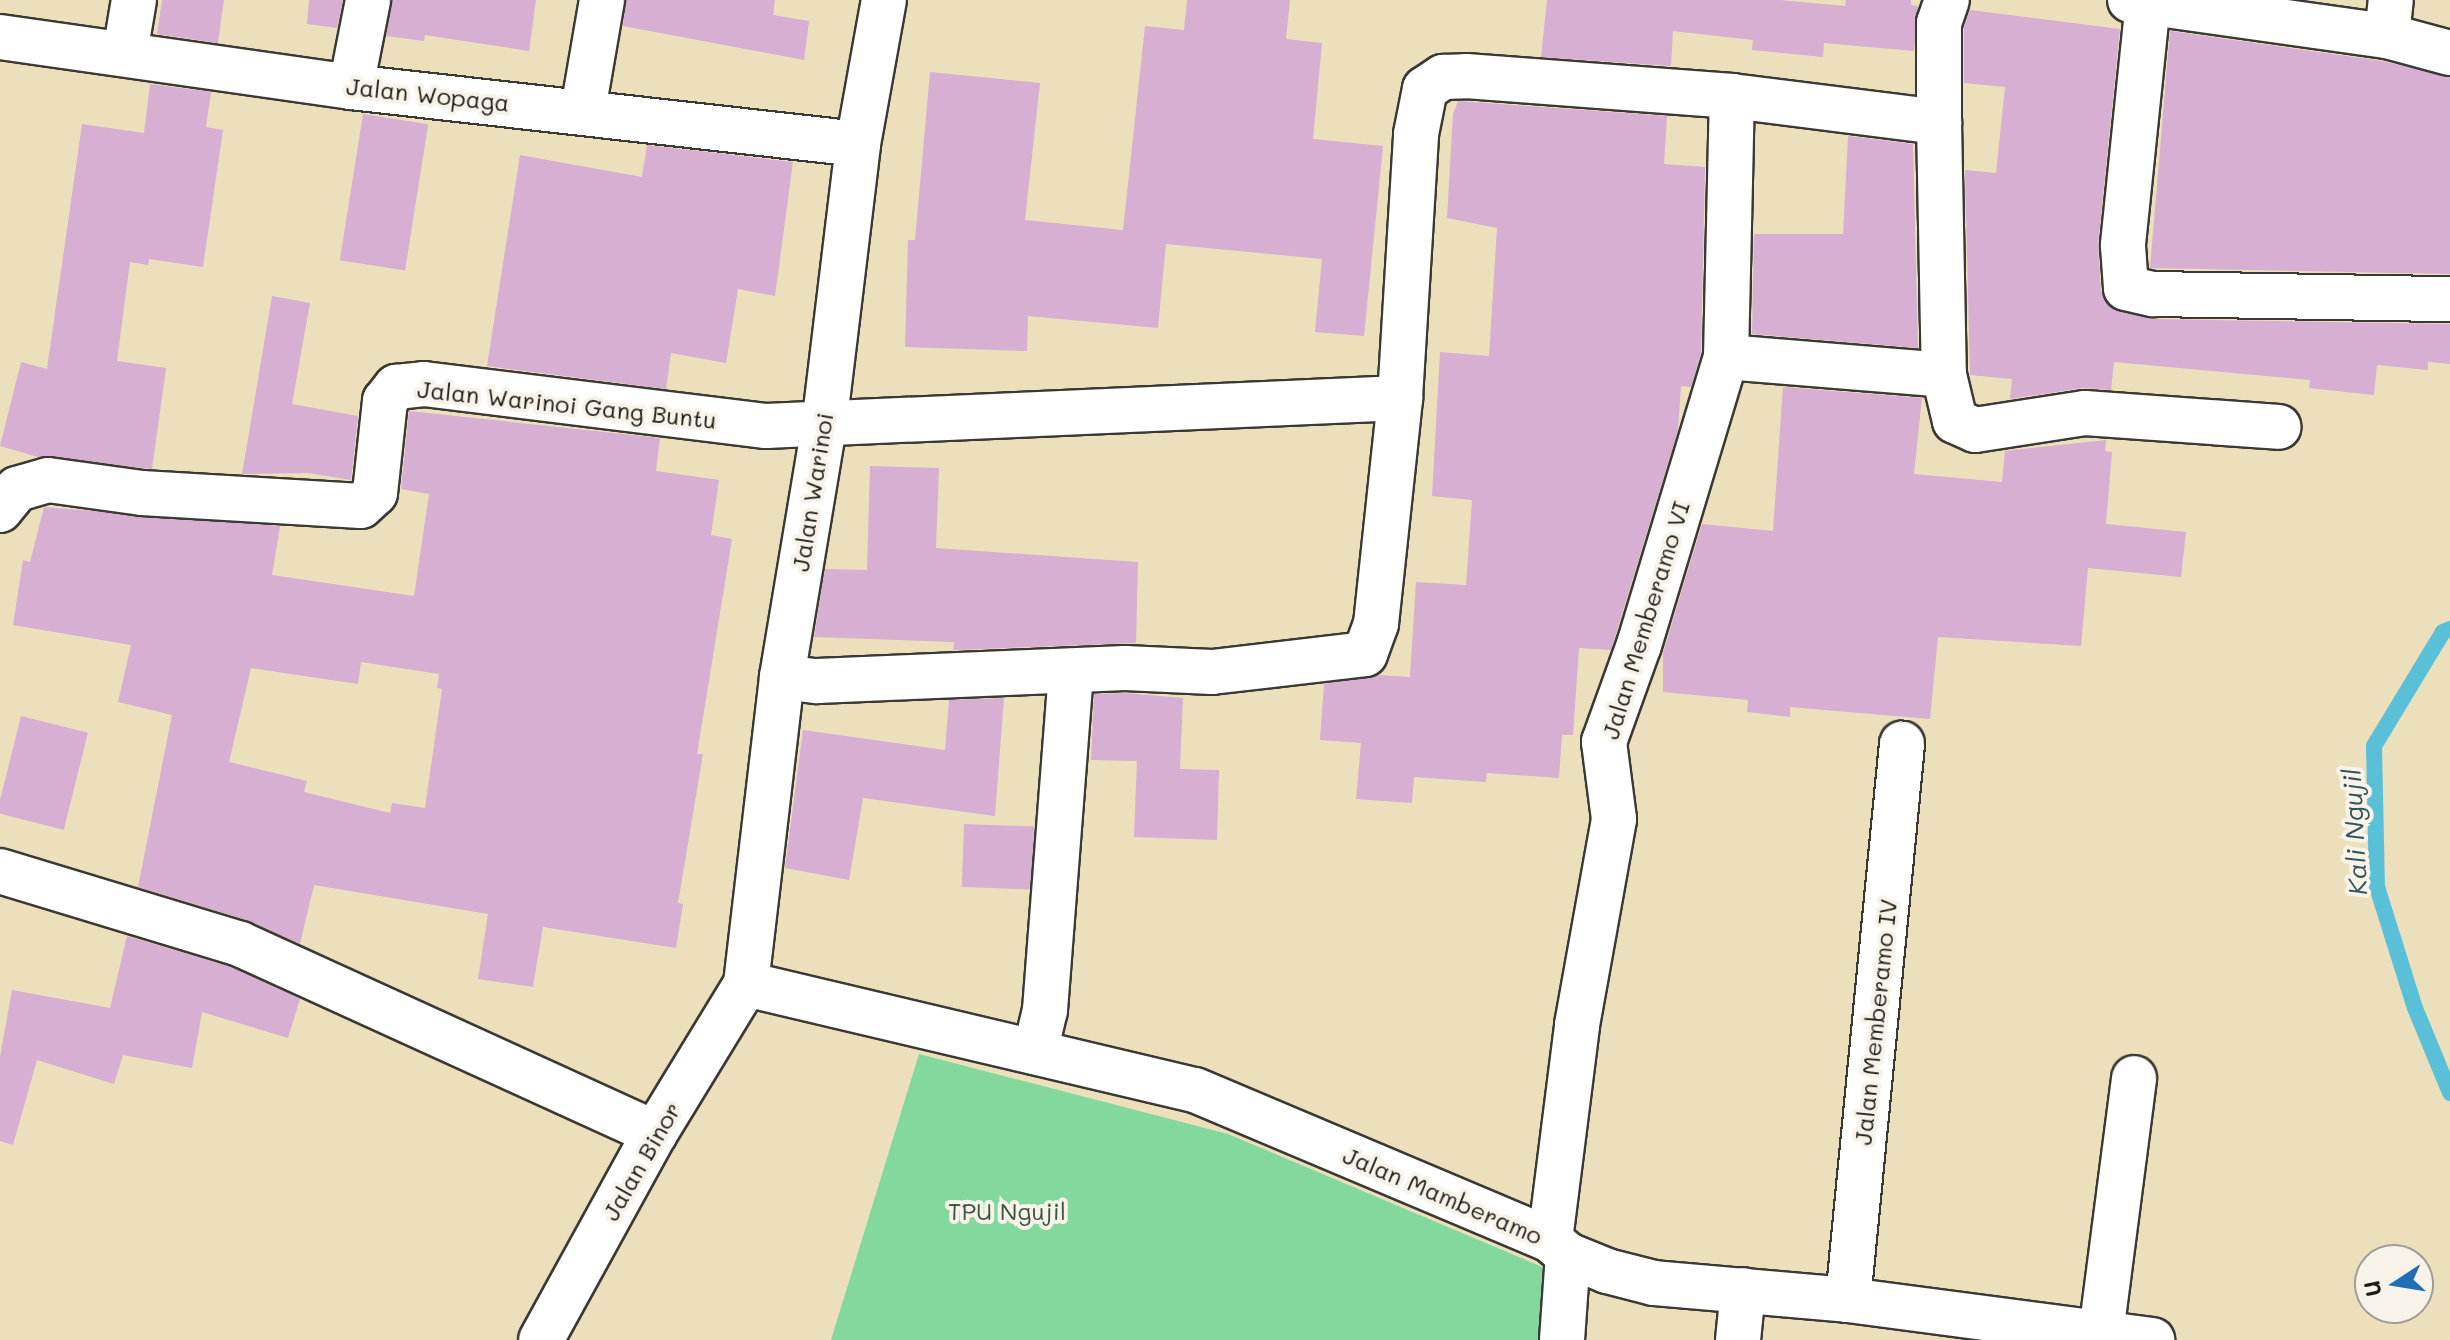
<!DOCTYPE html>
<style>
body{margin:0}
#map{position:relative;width:2450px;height:1340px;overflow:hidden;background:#ecdfbc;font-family:Mali,sans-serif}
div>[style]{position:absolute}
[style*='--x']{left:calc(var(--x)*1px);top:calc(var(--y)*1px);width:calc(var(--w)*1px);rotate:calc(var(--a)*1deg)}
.green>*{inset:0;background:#83d99d}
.stream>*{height:16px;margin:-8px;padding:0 8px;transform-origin:8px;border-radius:8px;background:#5ac0d7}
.building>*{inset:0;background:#d6afd2;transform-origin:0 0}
.roads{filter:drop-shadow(2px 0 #3b3934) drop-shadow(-2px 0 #3b3934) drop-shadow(0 2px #3b3934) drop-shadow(0 -2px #3b3934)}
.minor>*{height:44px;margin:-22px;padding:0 22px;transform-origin:22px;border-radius:22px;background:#fff}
span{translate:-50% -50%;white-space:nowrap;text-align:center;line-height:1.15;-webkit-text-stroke:8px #f7f3e8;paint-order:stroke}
.street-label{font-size:24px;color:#1c1c1c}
.park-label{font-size:24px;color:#3b5543}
.water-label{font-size:26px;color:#32555d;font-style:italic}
.north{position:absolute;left:2354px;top:1244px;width:80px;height:80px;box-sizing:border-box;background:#f7f3e8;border:2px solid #9f9d96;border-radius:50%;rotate:258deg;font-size:22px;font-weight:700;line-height:32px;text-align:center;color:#1c1c1c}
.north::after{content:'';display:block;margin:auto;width:28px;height:36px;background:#1f6fb2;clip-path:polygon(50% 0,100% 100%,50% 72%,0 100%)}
</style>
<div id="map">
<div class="green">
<div style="clip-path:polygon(919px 1054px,1228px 1134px,1547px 1269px,1543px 1340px,831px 1340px)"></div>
</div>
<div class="stream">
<div style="--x:2450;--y:629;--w:8;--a:157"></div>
<div style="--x:2443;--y:632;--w:133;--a:121.2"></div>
<div style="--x:2374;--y:746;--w:141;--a:88.8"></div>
<div style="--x:2377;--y:887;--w:127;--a:72.6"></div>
<div style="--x:2415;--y:1008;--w:92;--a:67.6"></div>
</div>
<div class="building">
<div style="clip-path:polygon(162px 0,224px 0,218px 43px,157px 34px)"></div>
<div style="clip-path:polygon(309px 0,343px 0,337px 28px,307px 24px)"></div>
<div style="clip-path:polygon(392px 0,536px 0,529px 51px,425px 35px,424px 41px,386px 36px)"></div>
<div style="clip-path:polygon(626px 0,775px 0,773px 15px,809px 21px,804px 60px,623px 26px)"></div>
<div style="clip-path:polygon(1187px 0,1290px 0,1286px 39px,1322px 43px,1313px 139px,1383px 146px,1364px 336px,1315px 332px,1322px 259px,1166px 244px,1158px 328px,1028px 316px,1027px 351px,905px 347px,908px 240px,915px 240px,930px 72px,1040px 83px,1025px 220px,1123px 230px,1145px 26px,1184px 30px)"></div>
<div style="clip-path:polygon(1547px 0,1780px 0,1845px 6px,1846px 0,1911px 0,1911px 5px,1918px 6px,1914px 51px,1824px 43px,1823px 57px,1752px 50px,1753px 40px,1673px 31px,1671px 66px,1541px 57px)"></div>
<div style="clip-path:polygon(1970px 10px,2120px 29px,2098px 244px,2101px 290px,2108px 305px,2153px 319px,2450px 324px,2450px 364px,2428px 362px,2428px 370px,2377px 365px,2374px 395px,2309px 388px,2310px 380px,2114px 362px,2111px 390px,2082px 388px,2010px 399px,2012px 379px,1970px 375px,1965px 170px,1996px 173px,2005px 87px,1964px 83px,1964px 27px)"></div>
<div style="clip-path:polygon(2170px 31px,2382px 61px,2450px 77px,2450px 274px,2150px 268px)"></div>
<div style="clip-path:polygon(150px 84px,211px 92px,206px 127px,223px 130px,203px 267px,149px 259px,148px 265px,130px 262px,117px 361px,166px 368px,152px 469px,38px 457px,0 446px,21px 362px,47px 369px,82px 124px,144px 133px)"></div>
<div style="clip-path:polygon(1458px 101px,1667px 116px,1664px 164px,1705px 167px,1701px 353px,1691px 387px,1681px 386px,1678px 430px,1611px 650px,1579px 648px,1573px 735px,1562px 735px,1559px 778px,1487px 773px,1486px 782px,1414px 777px,1412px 803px,1356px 799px,1361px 743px,1320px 740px,1324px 684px,1378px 675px,1410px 677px,1416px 582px,1466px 585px,1472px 500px,1432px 496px,1440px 352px,1489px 356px,1497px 228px,1447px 218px,1453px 114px)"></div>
<div style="left:363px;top:114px;width:66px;height:148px;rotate:9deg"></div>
<div style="clip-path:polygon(1848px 136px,1913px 144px,1918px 348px,1752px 334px,1754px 234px,1843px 234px)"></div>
<div style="clip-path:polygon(647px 145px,793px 162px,775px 296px,738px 289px,726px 363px,671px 353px,666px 389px,487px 366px,520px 155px,642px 177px)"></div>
<div style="clip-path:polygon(272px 296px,310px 303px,292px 404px,358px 416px,351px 480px,308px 473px,242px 474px)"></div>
<div style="clip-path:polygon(1783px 387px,1922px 398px,1914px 474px,2002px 482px,2005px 451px,2106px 440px,2105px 451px,2112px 452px,2106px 524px,2186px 532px,2181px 577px,2088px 568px,2081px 646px,1938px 637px,1930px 719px,1790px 707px,1790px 717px,1747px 712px,1748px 700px,1663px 692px,1663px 653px,1702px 524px,1773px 531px)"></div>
<div style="clip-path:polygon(evenodd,409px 411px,660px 438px,656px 471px,719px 480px,711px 535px,732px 539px,697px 754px,703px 754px,678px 903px,683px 904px,676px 948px,543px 927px,533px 987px,478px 979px,488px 914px,314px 885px,300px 944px,247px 920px,138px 887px,172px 715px,118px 702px,131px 645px,13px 625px,23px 560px,30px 562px,44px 507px,280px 526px,272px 575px,414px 596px,429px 494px,401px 489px,409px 411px,361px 662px,439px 674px,437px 688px,442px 689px,425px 808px,392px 803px,390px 813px,304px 792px,307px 781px,229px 762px,251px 668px,358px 684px,361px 662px)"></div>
<div style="clip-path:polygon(870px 466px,939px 468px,936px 548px,1138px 562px,1136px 643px,953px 650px,954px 642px,814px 637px,825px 569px,867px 570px)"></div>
<div style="clip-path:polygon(1125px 693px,1183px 698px,1180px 769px,1219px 770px,1217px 840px,1134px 837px,1137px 761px,1091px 760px,1094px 694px)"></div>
<div style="clip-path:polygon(1004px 698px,995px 816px,863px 798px,849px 880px,785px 868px,803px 730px,945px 750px,949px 700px)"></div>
<div style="left:21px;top:716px;width:69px;height:100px;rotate:14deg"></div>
<div style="left:964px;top:824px;width:70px;height:63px;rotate:2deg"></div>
<div style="clip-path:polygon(127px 936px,231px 967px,300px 999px,288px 1038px,202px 1012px,192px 1068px,123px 1055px,114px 1084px,37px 1060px,13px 1145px,0 1141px,0 1057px,12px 990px,110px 1008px)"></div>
</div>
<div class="roads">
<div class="minor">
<div style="--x:2130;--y:0;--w:260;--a:8"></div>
<div style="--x:2387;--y:36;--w:65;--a:15.1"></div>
<div style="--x:2148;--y:2;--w:245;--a:95.9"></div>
<div style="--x:2123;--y:246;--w:42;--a:85.9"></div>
<div style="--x:2126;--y:288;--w:28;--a:13"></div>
<div style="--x:2153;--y:294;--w:297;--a:1"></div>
<div style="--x:2387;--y:36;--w:36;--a:-84"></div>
<div style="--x:0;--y:37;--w:355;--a:8.1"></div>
<div style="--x:351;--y:87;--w:510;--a:6.41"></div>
<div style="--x:125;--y:53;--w:54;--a:-80.4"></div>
<div style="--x:351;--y:87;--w:89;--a:-78.9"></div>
<div style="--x:583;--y:110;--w:112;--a:-80.2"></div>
<div style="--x:1939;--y:122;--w:253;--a:88.9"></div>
<div style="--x:1726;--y:357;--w:219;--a:4.7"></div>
<div style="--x:1944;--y:375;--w:47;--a:76.6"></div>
<div style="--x:1955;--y:421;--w:22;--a:24"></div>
<div style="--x:1975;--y:430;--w:111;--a:-8.8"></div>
<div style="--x:2085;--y:413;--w:194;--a:4.1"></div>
<div style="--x:0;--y:510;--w:27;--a:-51"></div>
<div style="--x:17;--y:489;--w:32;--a:-16"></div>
<div style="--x:48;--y:480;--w:95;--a:7.9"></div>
<div style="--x:142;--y:493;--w:219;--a:3.4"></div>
<div style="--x:361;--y:506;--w:19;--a:-43"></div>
<div style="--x:375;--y:493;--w:93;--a:-83.8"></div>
<div style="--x:385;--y:401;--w:18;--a:-52"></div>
<div style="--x:396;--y:387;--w:28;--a:-6"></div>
<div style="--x:424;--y:384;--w:345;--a:7"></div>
<div style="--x:766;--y:426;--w:635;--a:-2.53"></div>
<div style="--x:1400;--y:398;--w:264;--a:-86.5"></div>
<div style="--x:1416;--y:134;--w:46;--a:-78.7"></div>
<div style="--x:1425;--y:89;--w:22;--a:-34"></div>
<div style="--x:1443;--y:77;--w:23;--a:-2"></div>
<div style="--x:1466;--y:76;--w:267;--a:4.3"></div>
<div style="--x:1732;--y:96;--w:209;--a:7.2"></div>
<div style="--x:1939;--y:122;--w:99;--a:-90"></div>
<div style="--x:1939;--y:23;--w:24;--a:-71"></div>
<div style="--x:782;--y:677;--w:35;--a:7"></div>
<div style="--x:817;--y:681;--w:308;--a:-2.4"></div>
<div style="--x:1125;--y:668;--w:87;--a:2.6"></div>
<div style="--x:1212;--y:672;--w:154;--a:-6.7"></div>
<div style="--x:1365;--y:654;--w:32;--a:-70"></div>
<div style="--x:1376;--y:624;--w:227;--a:-83.9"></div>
<div style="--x:0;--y:871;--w:251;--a:16.9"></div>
<div style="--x:240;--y:944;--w:456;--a:24.5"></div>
<div style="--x:746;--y:984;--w:461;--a:13.3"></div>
<div style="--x:1195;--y:1090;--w:385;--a:22.9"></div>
<div style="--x:1550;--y:1240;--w:23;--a:40"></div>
<div style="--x:1568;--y:1255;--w:42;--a:22.3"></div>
<div style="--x:1607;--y:1271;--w:49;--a:14.3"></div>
<div style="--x:1654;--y:1283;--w:195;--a:5"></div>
<div style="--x:1848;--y:1300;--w:307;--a:7.5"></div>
<div style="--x:1035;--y:1052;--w:43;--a:-76.6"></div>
<div style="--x:1045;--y:1010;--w:340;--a:-85.6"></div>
<div style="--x:1550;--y:1240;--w:217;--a:-82.8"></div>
<div style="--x:1577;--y:1025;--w:209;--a:-79.8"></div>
<div style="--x:1614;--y:819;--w:78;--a:-97.4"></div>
<div style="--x:1604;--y:742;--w:103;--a:-70.2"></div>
<div style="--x:1639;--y:645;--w:301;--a:-73.2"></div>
<div style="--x:1726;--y:357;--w:261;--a:-88.7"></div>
<div style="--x:1848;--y:1300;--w:559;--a:-84.45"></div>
<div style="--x:2101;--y:1333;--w:257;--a:-82.6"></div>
<div style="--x:541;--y:1340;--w:236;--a:-61.2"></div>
<div style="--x:655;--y:1133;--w:175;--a:-58.6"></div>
<div style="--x:746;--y:984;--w:309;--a:-83.3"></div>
<div style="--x:782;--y:677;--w:254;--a:-80.5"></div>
<div style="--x:824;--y:426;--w:284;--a:-83.1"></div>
<div style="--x:858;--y:144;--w:146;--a:-79.8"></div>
<div style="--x:1562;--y:1340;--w:85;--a:-86"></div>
<div style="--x:1738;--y:1340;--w:50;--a:-84.3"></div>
</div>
</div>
<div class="street-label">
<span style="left:428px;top:94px;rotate:6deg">Jalan Wopaga</span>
<span style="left:567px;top:404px;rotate:6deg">Jalan Warinoi Gang Buntu</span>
<span style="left:812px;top:492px;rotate:-81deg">Jalan Warinoi</span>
<span style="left:1645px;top:620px;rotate:-73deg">Jalan Memberamo VI</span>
<span style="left:1875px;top:1022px;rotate:-84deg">Jalan Memberamo IV</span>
<span style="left:641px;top:1161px;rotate:-60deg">Jalan Binor</span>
<span style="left:1443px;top:1195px;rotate:23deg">Jalan Mamberamo</span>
</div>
<div class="park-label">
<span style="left:1007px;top:1211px">TPU Ngujil</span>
</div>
<div class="water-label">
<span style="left:2355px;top:832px;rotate:-93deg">Kali Ngujil</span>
</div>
<div class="north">U</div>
</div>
